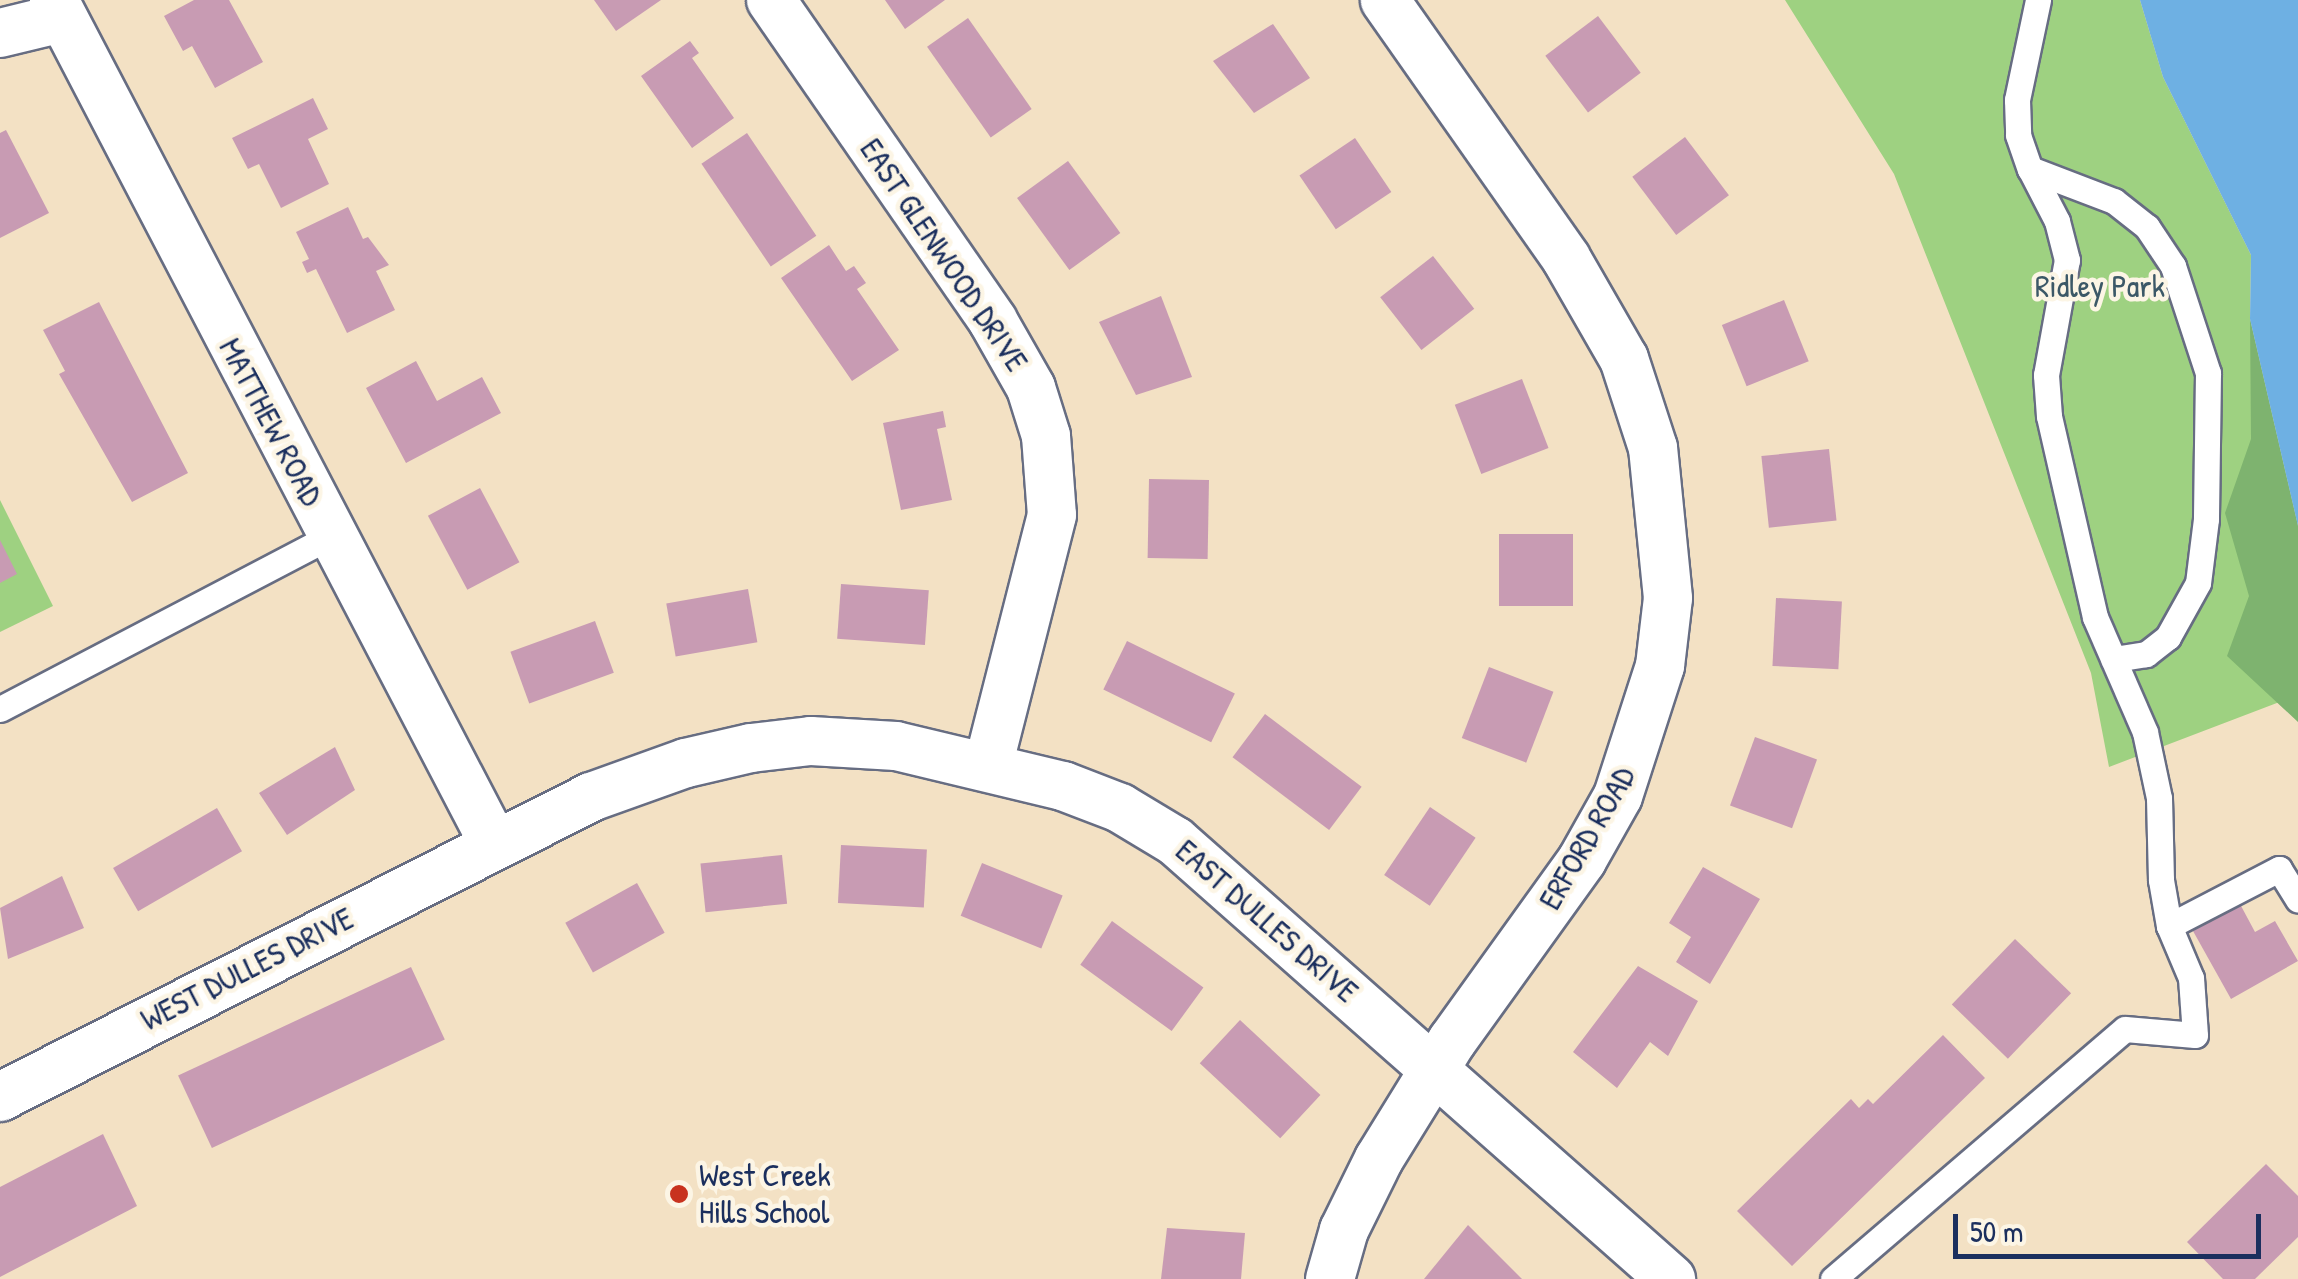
<!DOCTYPE html>
<style>
body{margin:0}
#map{position:relative;width:2298px;height:1279px;overflow:hidden;background:#f3e1c4;font-family:"Patrick Hand",sans-serif}
div>[style]{position:absolute}
[style*='--x']{left:calc(var(--x)*1px);top:calc(var(--y)*1px);width:calc(var(--w)*1px);rotate:calc(var(--a)*1deg)}
.green>*{inset:0;background:#9ed181}
.forest>*{inset:0;background:#7eb36f}
.water>*{inset:0;background:#6eb0e3}
.building>*{inset:0;background:#c89bb3;transform-origin:0 0}
.roads{filter:drop-shadow(2px 0 #676d82) drop-shadow(-2px 0 #676d82) drop-shadow(0 2px #676d82) drop-shadow(0 -2px #676d82)}
.lane>*{height:25px;margin:-12.5px;padding:0 12.5px;transform-origin:12.5px;border-radius:12.5px;background:#fff}
.street>*{height:48px;margin:-24px;padding:0 24px;transform-origin:24px;border-radius:24px;background:#fff}
.dots>*{width:28px;height:28px;translate:-50% -50%;box-sizing:border-box;border:5px solid #fcf5e5;border-radius:50%}
span{translate:-50% -50%;white-space:nowrap;text-align:center;line-height:1.15;-webkit-text-stroke:9px #fcf5e5;paint-order:stroke}
.street-label{font-size:32px;color:#1b2f5e}
.park-label{font-size:32px;color:#3c5867}
.poi-label{font-size:32px;color:#1b2f5e}
.left{translate:0 -50%;text-align:left}
.scale{position:absolute;left:1953px;top:1214px;width:308px;height:45px;box-sizing:border-box;border:5px solid #1b2f5e;border-top:0;padding-left:12px;font-size:30px;line-height:35px;white-space:nowrap;color:#1b2f5e;-webkit-text-stroke:8px #fcf5e5;paint-order:stroke}
</style>
<div id="map">
<div class="green">
<div style="clip-path:polygon(1785px 0,2140px 0,2163px 77px,2251px 255px,2250px 319px,2298px 526px,2298px 695px,2109px 767px,2091px 673px,1894px 174px)"></div>
<div style="clip-path:polygon(0 500px,53px 606px,0 632px)"></div>
</div>
<div class="forest">
<div style="clip-path:polygon(2250px 319px,2298px 526px,2298px 722px,2227px 656px,2249px 596px,2225px 513px,2251px 439px)"></div>
</div>
<div class="water">
<div style="clip-path:polygon(2140px 0,2298px 0,2298px 526px,2250px 319px,2251px 255px,2163px 77px)"></div>
</div>
<div class="building">
<div style="clip-path:polygon(194px 0,229px 0,263px 62px,215px 88px,192px 46px,183px 51px,164px 16px)"></div>
<div style="clip-path:polygon(594px 0,661px 0,616px 31px)"></div>
<div style="clip-path:polygon(885px 0,945px 0,905px 29px)"></div>
<div style="left:1598px;top:16px;width:71px;height:66px;rotate:53deg"></div>
<div style="left:968px;top:18px;width:111px;height:50px;rotate:55deg"></div>
<div style="clip-path:polygon(1273px 24px,1310px 78px,1254px 113px,1213px 61px)"></div>
<div style="clip-path:polygon(690px 41px,699px 53px,692px 58px,734px 118px,692px 148px,641px 76px)"></div>
<div style="clip-path:polygon(313px 98px,328px 129px,308px 139px,329px 184px,281px 208px,259px 164px,248px 169px,232px 138px)"></div>
<div style="clip-path:polygon(6px 130px,49px 213px,0 238px,0 133px)"></div>
<div style="left:747px;top:133px;width:124px;height:55px;rotate:56deg"></div>
<div style="left:1685px;top:137px;width:73px;height:66px;rotate:53deg"></div>
<div style="left:1355px;top:138px;width:65px;height:67px;rotate:56deg"></div>
<div style="left:1068px;top:161px;width:89px;height:63px;rotate:54deg"></div>
<div style="clip-path:polygon(348px 207px,363px 239px,368px 237px,389px 265px,376px 271px,395px 310px,347px 333px,316px 269px,307px 273px,302px 262px,309px 259px,296px 232px)"></div>
<div style="clip-path:polygon(829px 245px,846px 271px,854px 266px,866px 283px,857px 289px,899px 350px,852px 381px,781px 278px)"></div>
<div style="left:1433px;top:256px;width:67px;height:67px;rotate:52deg"></div>
<div style="clip-path:polygon(1161px 296px,1192px 377px,1136px 395px,1099px 322px)"></div>
<div style="left:1784px;top:300px;width:66px;height:67px;rotate:68deg"></div>
<div style="clip-path:polygon(99px 302px,188px 473px,132px 502px,59px 374px,65px 371px,43px 330px)"></div>
<div style="clip-path:polygon(416px 361px,437px 401px,482px 377px,501px 413px,406px 463px,366px 388px)"></div>
<div style="left:1522px;top:379px;width:74px;height:72px;rotate:69deg"></div>
<div style="clip-path:polygon(943px 411px,946px 427px,937px 429px,952px 500px,901px 510px,883px 423px)"></div>
<div style="left:1829px;top:449px;width:72px;height:68px;rotate:84deg"></div>
<div style="left:1149px;top:479px;width:60px;height:79px;rotate:1deg"></div>
<div style="left:480px;top:488px;width:84px;height:59px;rotate:62deg"></div>
<div style="left:1499px;top:534px;width:74px;height:72px"></div>
<div style="clip-path:polygon(0 540px,17px 574px,0 583px)"></div>
<div style="left:841px;top:584px;width:88px;height:55px;rotate:4deg"></div>
<div style="left:748px;top:589px;width:54px;height:83px;rotate:80deg"></div>
<div style="left:1776px;top:598px;width:66px;height:68px;rotate:3deg"></div>
<div style="left:595px;top:621px;width:55px;height:90px;rotate:70deg"></div>
<div style="left:1127px;top:641px;width:120px;height:54px;rotate:26deg"></div>
<div style="left:1489px;top:667px;width:69px;height:76px;rotate:21deg"></div>
<div style="left:1265px;top:714px;width:121px;height:54px;rotate:37deg"></div>
<div style="left:1755px;top:737px;width:66px;height:73px;rotate:20deg"></div>
<div style="clip-path:polygon(335px 747px,355px 790px,287px 835px,259px 793px)"></div>
<div style="left:1430px;top:807px;width:55px;height:82px;rotate:34deg"></div>
<div style="left:217px;top:808px;width:50px;height:120px;rotate:60deg"></div>
<div style="left:841px;top:845px;width:86px;height:58px;rotate:3deg"></div>
<div style="left:782px;top:855px;width:49px;height:82px;rotate:84deg"></div>
<div style="left:982px;top:863px;width:87px;height:57px;rotate:22deg"></div>
<div style="clip-path:polygon(1703px 867px,1760px 899px,1710px 984px,1676px 962px,1691px 937px,1669px 923px)"></div>
<div style="clip-path:polygon(62px 876px,84px 928px,8px 959px,0 908px)"></div>
<div style="left:637px;top:883px;width:57px;height:82px;rotate:61deg"></div>
<div style="clip-path:polygon(2240px 904px,2255px 932px,2275px 921px,2298px 961px,2231px 999px,2193px 931px)"></div>
<div style="left:1112px;top:921px;width:113px;height:54px;rotate:36deg"></div>
<div style="left:2015px;top:939px;width:78px;height:91px;rotate:44deg"></div>
<div style="clip-path:polygon(1638px 966px,1698px 1001px,1668px 1056px,1650px 1042px,1617px 1088px,1573px 1052px)"></div>
<div style="left:411px;top:967px;width:80px;height:257px;rotate:65deg"></div>
<div style="left:1240px;top:1020px;width:110px;height:59px;rotate:43deg"></div>
<div style="clip-path:polygon(1943px 1035px,1985px 1078px,1792px 1266px,1737px 1211px,1851px 1099px,1859px 1108px,1868px 1099px,1873px 1104px)"></div>
<div style="clip-path:polygon(103px 1134px,137px 1206px,0 1277px,0 1187px)"></div>
<div style="clip-path:polygon(2266px 1164px,2298px 1196px,2298px 1237px,2255px 1279px,2223px 1279px,2187px 1242px)"></div>
<div style="clip-path:polygon(1468px 1225px,1522px 1279px,1424px 1279px)"></div>
<div style="clip-path:polygon(1167px 1228px,1245px 1233px,1241px 1279px,1161px 1279px)"></div>
</div>
<div class="roads">
<div class="lane">
<div style="--x:2038;--y:0;--w:102;--a:101.9"></div>
<div style="--x:2017;--y:100;--w:35;--a:88"></div>
<div style="--x:2018;--y:135;--w:36;--a:71"></div>
<div style="--x:2030;--y:169;--w:90;--a:20.9"></div>
<div style="--x:2114;--y:201;--w:42;--a:38.2"></div>
<div style="--x:2147;--y:227;--w:47;--a:56.3"></div>
<div style="--x:2173;--y:266;--w:113;--a:71.9"></div>
<div style="--x:2208;--y:373;--w:146;--a:90.8"></div>
<div style="--x:2206;--y:519;--w:64;--a:97.1"></div>
<div style="--x:2198;--y:583;--w:62;--a:119.1"></div>
<div style="--x:2168;--y:637;--w:28;--a:142"></div>
<div style="--x:2146;--y:654;--w:33;--a:171"></div>
<div style="--x:0;--y:709;--w:373;--a:-27.6"></div>
<div style="--x:2169;--y:926;--w:124;--a:-27.4"></div>
<div style="--x:2279;--y:869;--w:36;--a:58"></div>
<div style="--x:1833;--y:1279;--w:384;--a:-40.6"></div>
<div style="--x:2125;--y:1029;--w:70;--a:4.9"></div>
<div style="--x:2195;--y:1035;--w:57;--a:-94"></div>
<div style="--x:2191;--y:978;--w:56;--a:-112.9"></div>
<div style="--x:2169;--y:926;--w:47;--a:-99.9"></div>
<div style="--x:2161;--y:880;--w:82;--a:-91.4"></div>
<div style="--x:2159;--y:798;--w:67;--a:-102"></div>
<div style="--x:2145;--y:732;--w:125;--a:-113.5"></div>
<div style="--x:2095;--y:617;--w:206;--a:-102.9"></div>
<div style="--x:2049;--y:416;--w:41;--a:-94.2"></div>
<div style="--x:2046;--y:375;--w:117;--a:-79.7"></div>
<div style="--x:2067;--y:260;--w:40;--a:-104.4"></div>
<div style="--x:2057;--y:221;--w:59;--a:-117.4"></div>
</div>
<div class="street">
<div style="--x:54;--y:0;--w:950;--a:62.46"></div>
<div style="--x:771;--y:0;--w:390;--a:55.3"></div>
<div style="--x:993;--y:321;--w:77;--a:60.4"></div>
<div style="--x:1031;--y:388;--w:50;--a:72.6"></div>
<div style="--x:1046;--y:436;--w:79;--a:85.7"></div>
<div style="--x:1052;--y:515;--w:259;--a:104.3"></div>
<div style="--x:0;--y:33;--w:64;--a:-13.6"></div>
<div style="--x:0;--y:1097;--w:663;--a:-26.91"></div>
<div style="--x:591;--y:797;--w:101;--a:-19.7"></div>
<div style="--x:686;--y:763;--w:67;--a:-13"></div>
<div style="--x:751;--y:748;--w:60;--a:-6.7"></div>
<div style="--x:811;--y:741;--w:85;--a:3.4"></div>
<div style="--x:896;--y:746;--w:172;--a:13.5"></div>
<div style="--x:1063;--y:786;--w:61;--a:21.1"></div>
<div style="--x:1120;--y:808;--w:64;--a:31"></div>
<div style="--x:1175;--y:841;--w:662;--a:41.45"></div>
<div style="--x:1330;--y:1279;--w:51;--a:-74.1"></div>
<div style="--x:1344;--y:1230;--w:79;--a:-63.8"></div>
<div style="--x:1379;--y:1159;--w:139;--a:-58.3"></div>
<div style="--x:1452;--y:1041;--w:223;--a:-54.3"></div>
<div style="--x:1582;--y:860;--w:73;--a:-60.6"></div>
<div style="--x:1618;--y:796;--w:137;--a:-72.1"></div>
<div style="--x:1660;--y:666;--w:68;--a:-83.3"></div>
<div style="--x:1668;--y:598;--w:151;--a:-95.7"></div>
<div style="--x:1653;--y:448;--w:94;--a:-108"></div>
<div style="--x:1624;--y:359;--w:116;--a:-119.9"></div>
<div style="--x:1566;--y:258;--w:315;--a:-125.1"></div>
</div>
</div>
<div class="dots">
<div style="left:679px;top:1194px;background:#c8321e"></div>
</div>
<div class="street-label">
<span style="left:944px;top:255px;rotate:56deg">EAST GLENWOOD DRIVE</span>
<span style="left:271px;top:422px;rotate:62deg">MATTHEW ROAD</span>
<span style="left:1587px;top:838px;rotate:-60deg">ERFORD ROAD</span>
<span style="left:1267px;top:921px;rotate:41deg">EAST DULLES DRIVE</span>
<span style="left:247px;top:969px;rotate:-27deg">WEST DULLES DRIVE</span>
</div>
<div class="park-label">
<span style="left:2100px;top:286px">Ridley Park</span>
</div>
<div class="poi-label">
<span class="left" style="left:699px;top:1194px">West Creek<br>Hills School</span>
</div>
<div class="scale">50 m</div>
</div>
